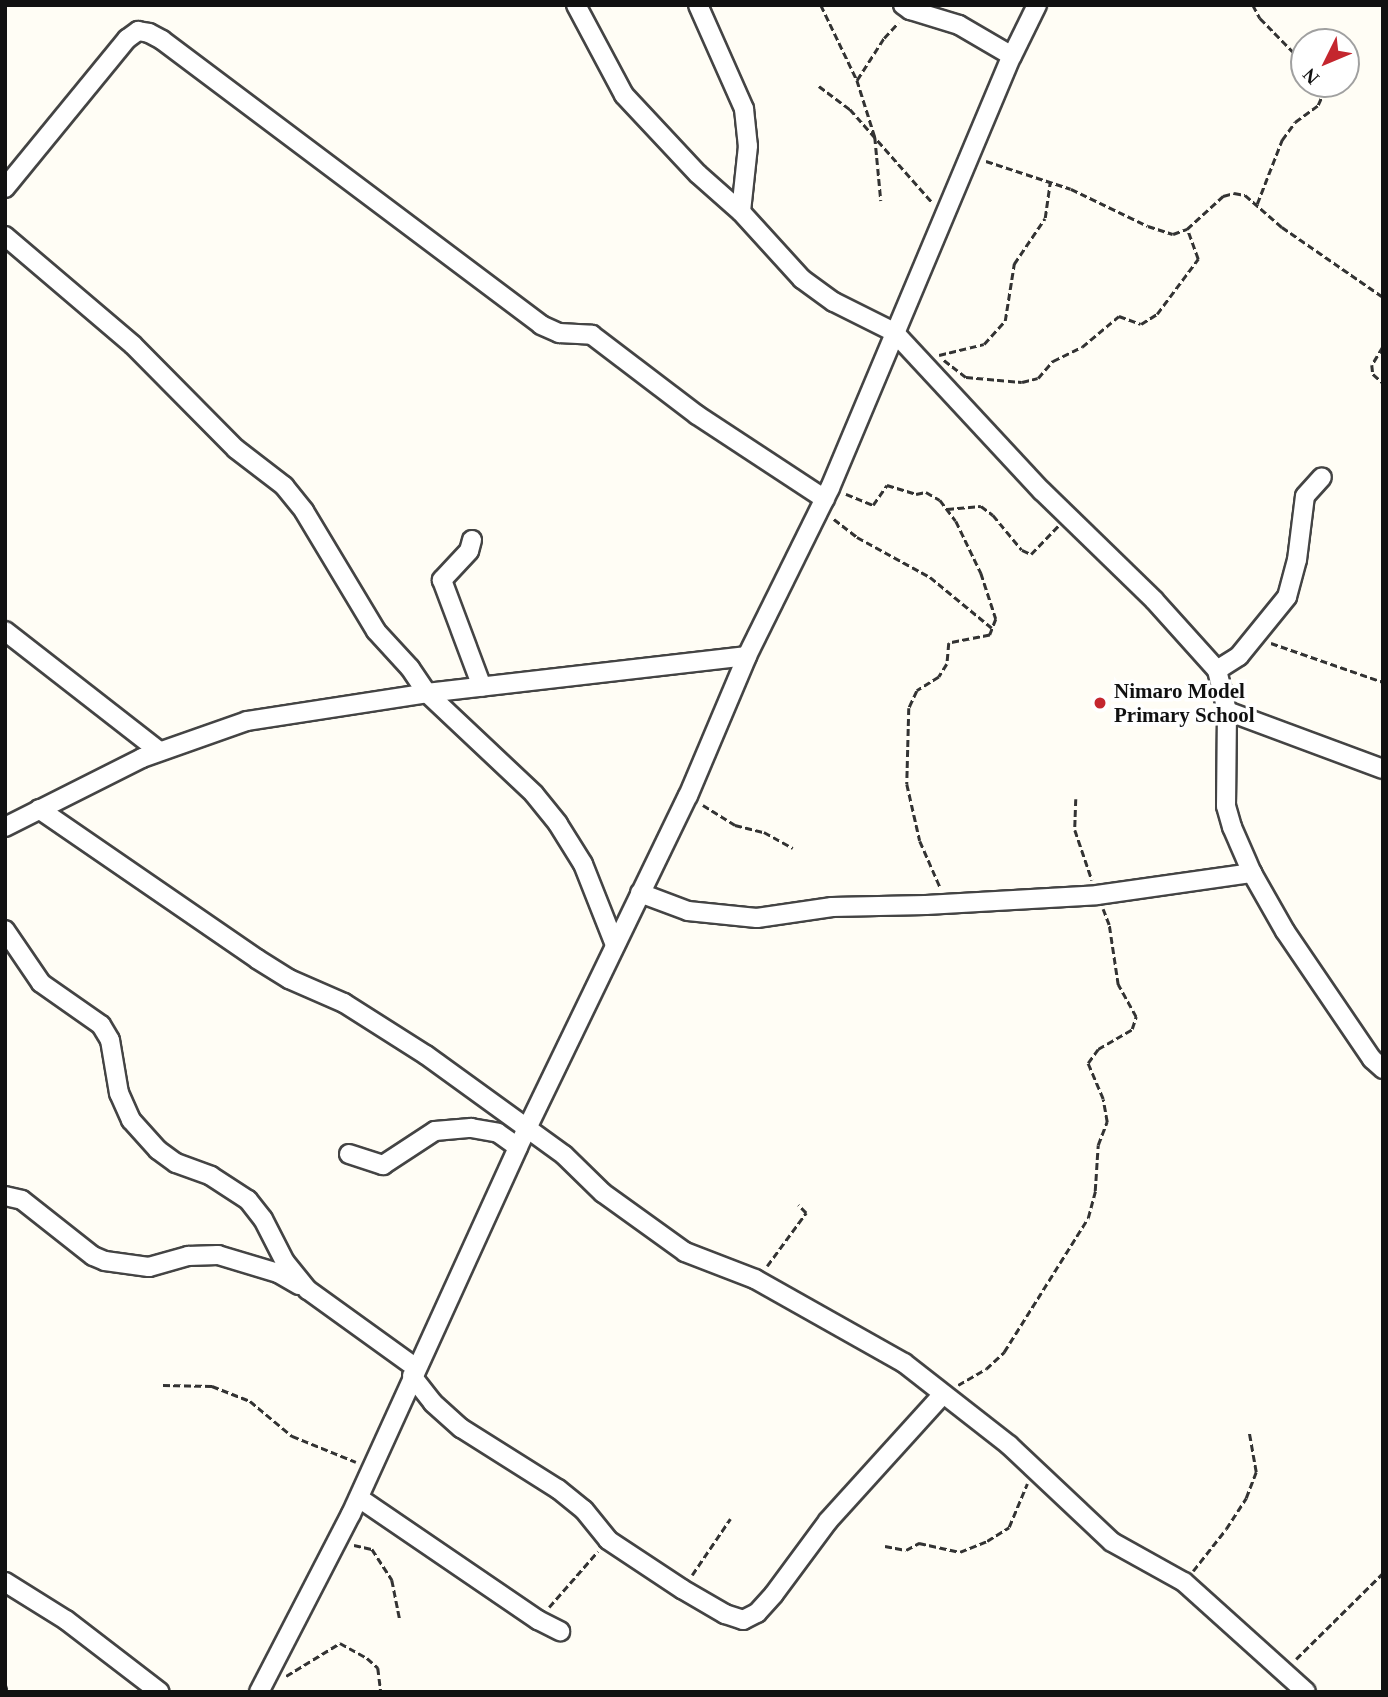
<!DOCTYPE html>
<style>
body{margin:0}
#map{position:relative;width:1388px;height:1697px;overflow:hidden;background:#fffdf5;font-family:Georgia,serif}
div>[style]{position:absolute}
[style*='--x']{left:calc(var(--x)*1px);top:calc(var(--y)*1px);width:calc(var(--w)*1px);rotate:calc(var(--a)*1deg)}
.path>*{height:2.5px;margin-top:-1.25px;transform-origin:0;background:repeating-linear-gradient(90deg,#333 0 7px,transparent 0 10.5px)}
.roads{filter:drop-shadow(2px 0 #444) drop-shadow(-2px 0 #444) drop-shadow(0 2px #444) drop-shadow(0 -2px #444)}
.minor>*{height:18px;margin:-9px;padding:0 9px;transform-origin:9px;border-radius:9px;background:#fff}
.dots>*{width:19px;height:19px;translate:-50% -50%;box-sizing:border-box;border:4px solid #fff;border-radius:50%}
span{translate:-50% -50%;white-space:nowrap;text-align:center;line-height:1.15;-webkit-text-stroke:7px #fff;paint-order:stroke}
.poi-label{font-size:21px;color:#111;font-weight:700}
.left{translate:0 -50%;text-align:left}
.frame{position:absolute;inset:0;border:7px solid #111;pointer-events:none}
.north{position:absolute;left:1290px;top:28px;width:70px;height:70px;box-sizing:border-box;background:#fff;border:2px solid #a0a0a0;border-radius:50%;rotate:227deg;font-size:19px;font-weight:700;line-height:28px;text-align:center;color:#111}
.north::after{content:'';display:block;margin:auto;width:24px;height:32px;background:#c4262e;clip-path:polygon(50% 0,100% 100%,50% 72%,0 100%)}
</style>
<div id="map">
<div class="path">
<div style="--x:821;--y:5;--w:83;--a:64.4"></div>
<div style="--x:857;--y:80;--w:60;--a:72.5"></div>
<div style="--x:875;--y:137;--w:64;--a:84.6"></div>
<div style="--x:1253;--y:5;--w:15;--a:62"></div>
<div style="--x:1260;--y:18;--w:63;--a:45.6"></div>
<div style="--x:857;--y:80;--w:50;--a:-57.3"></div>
<div style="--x:884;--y:38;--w:21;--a:-47"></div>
<div style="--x:819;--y:86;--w:39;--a:37"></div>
<div style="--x:850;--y:109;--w:125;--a:48.6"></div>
<div style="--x:986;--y:161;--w:89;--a:18.2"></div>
<div style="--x:1071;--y:189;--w:85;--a:25.7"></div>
<div style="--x:1148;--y:226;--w:26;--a:18"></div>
<div style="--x:1173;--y:234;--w:15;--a:-20"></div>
<div style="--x:1187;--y:229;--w:49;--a:-42.5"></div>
<div style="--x:1223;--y:196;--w:11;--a:-15"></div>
<div style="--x:1234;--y:193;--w:11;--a:10"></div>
<div style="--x:1245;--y:195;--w:49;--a:40.9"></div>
<div style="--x:1282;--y:227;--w:123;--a:34.7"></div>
<div style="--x:1257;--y:204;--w:69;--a:-68.7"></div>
<div style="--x:1282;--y:140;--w:22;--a:-54"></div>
<div style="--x:1295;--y:122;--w:29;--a:-36"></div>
<div style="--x:1318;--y:105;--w:10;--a:-66"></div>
<div style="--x:1322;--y:96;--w:13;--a:-113"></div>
<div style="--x:1383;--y:347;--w:21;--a:121"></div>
<div style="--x:1372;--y:365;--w:9;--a:84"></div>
<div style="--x:1373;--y:374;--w:13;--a:42"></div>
<div style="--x:939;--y:355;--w:46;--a:-13.7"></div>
<div style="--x:984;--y:344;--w:31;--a:-48"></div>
<div style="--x:1005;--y:321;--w:58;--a:-81"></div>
<div style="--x:1014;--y:264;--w:55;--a:-56"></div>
<div style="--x:1045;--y:218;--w:36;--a:-82"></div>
<div style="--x:944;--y:360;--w:28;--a:38"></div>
<div style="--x:966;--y:377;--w:56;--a:5.1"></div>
<div style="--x:1022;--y:382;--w:16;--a:-14"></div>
<div style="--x:1038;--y:378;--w:23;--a:-49"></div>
<div style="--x:1053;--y:361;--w:32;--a:-26"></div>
<div style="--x:1082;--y:347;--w:48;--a:-40"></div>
<div style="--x:1119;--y:316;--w:23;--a:20"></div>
<div style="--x:1141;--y:324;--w:19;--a:-32"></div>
<div style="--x:1157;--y:314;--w:69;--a:-53.3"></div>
<div style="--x:1198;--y:259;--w:32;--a:-110"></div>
<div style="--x:846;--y:494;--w:29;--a:22"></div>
<div style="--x:873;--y:505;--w:24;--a:-55"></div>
<div style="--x:887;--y:485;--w:30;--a:17"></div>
<div style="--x:916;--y:494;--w:10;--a:-11"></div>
<div style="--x:926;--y:492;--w:16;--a:30"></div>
<div style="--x:940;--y:500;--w:26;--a:53"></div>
<div style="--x:956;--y:521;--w:58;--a:64.3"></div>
<div style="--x:981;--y:573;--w:48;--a:71.9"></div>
<div style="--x:996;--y:619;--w:17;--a:111"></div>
<div style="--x:990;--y:635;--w:42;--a:169"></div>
<div style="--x:949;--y:643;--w:21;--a:95"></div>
<div style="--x:947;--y:664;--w:15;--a:122"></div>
<div style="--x:939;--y:677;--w:26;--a:148"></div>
<div style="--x:917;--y:691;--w:19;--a:115"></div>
<div style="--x:909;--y:708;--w:76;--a:91.5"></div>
<div style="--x:907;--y:784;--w:58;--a:77.2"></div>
<div style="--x:920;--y:841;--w:52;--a:66.4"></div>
<div style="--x:947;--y:509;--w:34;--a:-5"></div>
<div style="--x:981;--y:506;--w:15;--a:37"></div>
<div style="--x:993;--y:515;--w:45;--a:50.4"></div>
<div style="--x:1022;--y:550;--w:10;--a:24"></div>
<div style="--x:1031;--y:554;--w:39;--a:-46"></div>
<div style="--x:834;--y:519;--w:29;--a:38"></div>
<div style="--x:857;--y:537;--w:83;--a:28.7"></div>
<div style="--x:930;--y:577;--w:80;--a:39.4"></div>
<div style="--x:1271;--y:643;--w:119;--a:19.2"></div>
<div style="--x:1076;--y:799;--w:31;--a:92"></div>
<div style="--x:1075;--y:830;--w:53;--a:71.2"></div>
<div style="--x:703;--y:805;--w:38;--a:32"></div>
<div style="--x:735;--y:825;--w:30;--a:14"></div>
<div style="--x:764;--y:832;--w:33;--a:29"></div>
<div style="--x:767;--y:1266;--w:66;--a:-53.7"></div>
<div style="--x:806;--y:1213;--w:11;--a:-135"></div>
<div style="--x:163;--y:1385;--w:49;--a:1.2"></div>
<div style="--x:212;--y:1386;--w:41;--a:21.5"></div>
<div style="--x:250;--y:1401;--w:55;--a:39.8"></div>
<div style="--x:292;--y:1436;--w:69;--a:22.1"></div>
<div style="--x:958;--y:1385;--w:32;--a:-30"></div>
<div style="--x:986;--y:1369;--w:25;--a:-43"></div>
<div style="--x:1004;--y:1352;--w:158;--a:-57.9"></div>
<div style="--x:1088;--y:1218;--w:28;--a:-75"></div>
<div style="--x:1095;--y:1191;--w:46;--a:-86.3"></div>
<div style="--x:1098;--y:1145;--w:25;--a:-69"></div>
<div style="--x:1107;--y:1122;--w:23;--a:-100"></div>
<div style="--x:1103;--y:1099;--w:39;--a:-113"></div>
<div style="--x:1088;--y:1063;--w:17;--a:-54"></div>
<div style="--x:1098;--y:1049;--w:39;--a:-30"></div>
<div style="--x:1132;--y:1029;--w:13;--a:-72"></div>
<div style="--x:1136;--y:1017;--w:37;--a:-119"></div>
<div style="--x:1118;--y:985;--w:61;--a:-98.5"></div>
<div style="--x:1109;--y:925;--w:17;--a:-111"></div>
<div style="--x:354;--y:1545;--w:18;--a:13"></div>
<div style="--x:372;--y:1549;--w:37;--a:57"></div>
<div style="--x:392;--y:1580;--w:41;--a:78.7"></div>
<div style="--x:885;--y:1546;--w:21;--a:11"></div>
<div style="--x:906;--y:1550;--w:15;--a:-28"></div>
<div style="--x:919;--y:1543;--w:42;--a:12.4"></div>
<div style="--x:960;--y:1552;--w:29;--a:-22"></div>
<div style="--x:987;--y:1541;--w:26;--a:-32"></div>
<div style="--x:1009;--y:1527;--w:47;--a:-67.3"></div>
<div style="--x:1193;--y:1571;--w:53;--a:-51.8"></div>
<div style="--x:1226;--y:1529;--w:37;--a:-57"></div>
<div style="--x:1246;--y:1498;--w:28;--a:-69"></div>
<div style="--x:1256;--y:1472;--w:40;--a:-100"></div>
<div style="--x:692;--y:1575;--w:68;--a:-55.8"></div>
<div style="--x:549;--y:1607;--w:74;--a:-48.8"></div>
<div style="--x:1296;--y:1659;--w:122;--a:-44.7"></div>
<div style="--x:286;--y:1676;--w:63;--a:-31.4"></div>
<div style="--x:340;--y:1643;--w:31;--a:29"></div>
<div style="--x:367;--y:1658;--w:15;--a:42"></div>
<div style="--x:378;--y:1668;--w:24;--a:83"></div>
<div style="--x:5;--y:1683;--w:9;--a:72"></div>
</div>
<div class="roads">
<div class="minor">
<div style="--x:576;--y:5;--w:102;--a:61.9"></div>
<div style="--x:624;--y:95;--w:108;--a:46.9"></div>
<div style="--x:698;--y:174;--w:57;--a:41.5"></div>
<div style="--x:741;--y:212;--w:91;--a:47.7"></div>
<div style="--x:802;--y:279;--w:39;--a:36"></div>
<div style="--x:834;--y:302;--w:67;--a:26.6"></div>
<div style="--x:894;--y:332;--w:217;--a:47.1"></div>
<div style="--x:1042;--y:491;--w:156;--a:44.2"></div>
<div style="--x:1154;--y:600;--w:94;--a:48"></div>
<div style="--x:1217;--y:670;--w:42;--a:76.3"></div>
<div style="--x:1227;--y:711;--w:95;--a:90.6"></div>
<div style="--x:1226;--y:806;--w:22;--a:74"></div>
<div style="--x:1232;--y:827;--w:50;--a:66.5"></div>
<div style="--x:1252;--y:873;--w:67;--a:60.4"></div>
<div style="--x:1285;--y:931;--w:155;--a:55.8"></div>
<div style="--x:1372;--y:1059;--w:15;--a:42"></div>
<div style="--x:698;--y:5;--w:114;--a:66.1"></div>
<div style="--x:744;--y:109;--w:37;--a:84"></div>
<div style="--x:748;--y:146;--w:66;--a:96.1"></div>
<div style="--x:903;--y:5;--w:9;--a:36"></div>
<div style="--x:910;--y:10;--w:51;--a:17"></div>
<div style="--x:959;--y:25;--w:61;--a:30.3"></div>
<div style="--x:5;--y:188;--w:193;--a:-50.7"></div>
<div style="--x:127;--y:39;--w:14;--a:-36"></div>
<div style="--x:138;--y:31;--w:11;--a:10"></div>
<div style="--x:149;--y:33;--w:15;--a:28"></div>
<div style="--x:162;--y:40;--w:474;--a:36.9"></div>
<div style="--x:541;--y:325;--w:20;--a:24"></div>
<div style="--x:559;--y:333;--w:33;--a:3"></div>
<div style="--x:592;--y:335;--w:132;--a:37.3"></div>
<div style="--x:697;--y:415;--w:153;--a:33.3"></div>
<div style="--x:5;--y:236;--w:168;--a:40.4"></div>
<div style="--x:133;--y:345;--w:146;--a:45.3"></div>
<div style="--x:236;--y:449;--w:61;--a:37.6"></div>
<div style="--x:284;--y:486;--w:32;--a:51"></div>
<div style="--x:304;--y:511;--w:140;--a:59"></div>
<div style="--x:376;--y:631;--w:50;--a:47.4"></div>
<div style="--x:410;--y:668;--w:30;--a:56"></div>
<div style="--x:427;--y:693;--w:147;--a:43.3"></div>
<div style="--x:534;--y:794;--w:38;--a:51"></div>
<div style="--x:558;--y:824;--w:47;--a:58"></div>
<div style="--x:583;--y:864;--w:87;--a:68.4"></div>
<div style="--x:472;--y:540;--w:11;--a:105"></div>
<div style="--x:469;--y:551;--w:40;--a:133"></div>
<div style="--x:442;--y:580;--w:114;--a:69.5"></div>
<div style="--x:5;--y:631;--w:195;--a:37.9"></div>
<div style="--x:1217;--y:670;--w:26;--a:-32"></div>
<div style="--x:1239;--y:656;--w:76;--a:-50.9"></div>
<div style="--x:1287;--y:597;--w:38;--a:-75"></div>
<div style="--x:1297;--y:560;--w:64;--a:-82.9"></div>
<div style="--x:1305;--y:496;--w:25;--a:-48"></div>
<div style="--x:1227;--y:711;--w:166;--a:20.4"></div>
<div style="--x:39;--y:809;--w:265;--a:34.5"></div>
<div style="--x:257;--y:959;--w:38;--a:32"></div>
<div style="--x:289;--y:979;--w:60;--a:23.6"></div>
<div style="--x:344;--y:1003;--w:97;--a:32.4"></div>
<div style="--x:426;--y:1055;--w:170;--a:35.9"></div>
<div style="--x:564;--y:1155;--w:54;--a:44.3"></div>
<div style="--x:603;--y:1193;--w:101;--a:35.7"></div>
<div style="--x:685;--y:1252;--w:75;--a:21.1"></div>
<div style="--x:755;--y:1279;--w:171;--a:29.4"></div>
<div style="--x:904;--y:1363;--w:133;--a:38"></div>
<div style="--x:1009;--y:1445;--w:141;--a:43.3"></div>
<div style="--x:1112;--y:1542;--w:82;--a:29.1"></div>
<div style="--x:1184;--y:1582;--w:164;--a:42"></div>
<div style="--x:5;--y:827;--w:153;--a:-26.7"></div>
<div style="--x:142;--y:758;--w:111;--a:-19.4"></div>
<div style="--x:247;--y:721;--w:182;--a:-8.8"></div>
<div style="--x:427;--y:693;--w:322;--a:-6.6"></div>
<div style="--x:640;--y:893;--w:51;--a:20.6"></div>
<div style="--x:688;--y:911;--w:69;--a:5.8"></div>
<div style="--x:757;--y:918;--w:76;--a:-8.3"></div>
<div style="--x:832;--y:907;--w:94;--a:-1.2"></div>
<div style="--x:926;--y:905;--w:171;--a:-3.3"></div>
<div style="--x:1097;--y:895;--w:157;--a:-8.1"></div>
<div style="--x:5;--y:930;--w:64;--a:55.8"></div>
<div style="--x:41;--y:983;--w:73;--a:35"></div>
<div style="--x:101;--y:1025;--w:17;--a:59"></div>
<div style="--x:110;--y:1040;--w:54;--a:80.4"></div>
<div style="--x:119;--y:1093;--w:30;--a:66"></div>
<div style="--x:131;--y:1120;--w:40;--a:48"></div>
<div style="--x:158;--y:1150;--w:22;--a:36"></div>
<div style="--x:176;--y:1163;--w:37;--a:20"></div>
<div style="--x:211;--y:1176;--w:44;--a:33"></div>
<div style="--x:248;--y:1200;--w:24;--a:52"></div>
<div style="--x:263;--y:1219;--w:48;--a:62.9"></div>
<div style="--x:285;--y:1262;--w:36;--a:51"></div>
<div style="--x:308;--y:1290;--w:133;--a:35.8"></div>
<div style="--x:349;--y:1154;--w:36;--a:18"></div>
<div style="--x:383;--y:1165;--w:62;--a:-33.2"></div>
<div style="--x:435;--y:1131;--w:36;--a:-5"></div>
<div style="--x:471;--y:1128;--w:27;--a:10"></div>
<div style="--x:498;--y:1133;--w:24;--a:35"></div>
<div style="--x:5;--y:1196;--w:17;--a:13"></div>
<div style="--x:22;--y:1200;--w:90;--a:38.3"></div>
<div style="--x:93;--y:1256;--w:13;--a:23"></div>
<div style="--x:105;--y:1261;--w:44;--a:7.8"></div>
<div style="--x:149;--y:1267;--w:41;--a:-15.8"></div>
<div style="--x:188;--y:1256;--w:30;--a:-2"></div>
<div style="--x:218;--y:1255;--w:63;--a:16.7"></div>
<div style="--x:278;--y:1273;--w:24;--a:30"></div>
<div style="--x:412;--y:1376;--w:34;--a:52"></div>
<div style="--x:433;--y:1403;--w:38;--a:42"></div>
<div style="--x:461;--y:1428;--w:115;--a:32.2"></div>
<div style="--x:558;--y:1489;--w:33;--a:39"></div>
<div style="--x:584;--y:1510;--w:38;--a:51"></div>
<div style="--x:608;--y:1540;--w:89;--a:33.5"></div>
<div style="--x:682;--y:1589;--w:50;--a:30.2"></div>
<div style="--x:725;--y:1614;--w:19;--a:18"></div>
<div style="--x:743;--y:1620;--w:16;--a:-27"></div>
<div style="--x:757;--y:1613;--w:25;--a:-48"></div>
<div style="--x:774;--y:1594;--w:91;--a:-53.5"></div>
<div style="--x:828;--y:1521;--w:171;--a:-47.8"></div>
<div style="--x:359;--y:1498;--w:217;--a:34.3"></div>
<div style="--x:538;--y:1620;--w:25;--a:27"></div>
<div style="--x:5;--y:1582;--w:72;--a:31.9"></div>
<div style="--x:66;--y:1620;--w:118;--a:37.5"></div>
<div style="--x:259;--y:1692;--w:200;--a:-62.7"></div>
<div style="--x:351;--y:1514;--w:403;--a:-65.5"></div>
<div style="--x:518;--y:1147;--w:390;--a:-64.2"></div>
<div style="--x:688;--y:796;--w:152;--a:-67.1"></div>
<div style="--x:747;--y:656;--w:187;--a:-63.7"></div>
<div style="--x:830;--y:488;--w:469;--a:-67.2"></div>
<div style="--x:1012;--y:56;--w:57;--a:-63.9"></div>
</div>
</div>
<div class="dots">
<div style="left:1100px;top:703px;background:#c4262e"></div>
</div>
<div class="poi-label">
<span class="left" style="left:1114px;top:703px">Nimaro Model<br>Primary School</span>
</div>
<div class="frame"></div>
<div class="north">N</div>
</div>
